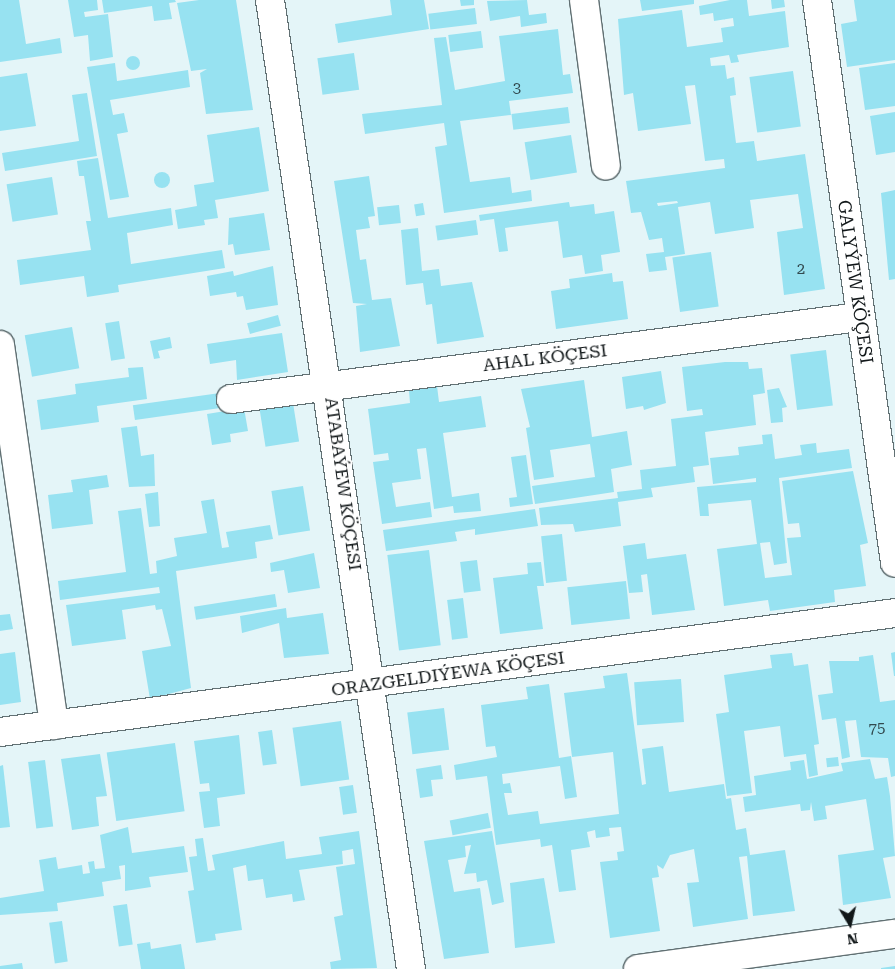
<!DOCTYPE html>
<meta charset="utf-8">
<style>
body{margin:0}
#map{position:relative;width:895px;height:969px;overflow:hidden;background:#e4f5f8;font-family:"Roboto Serif",serif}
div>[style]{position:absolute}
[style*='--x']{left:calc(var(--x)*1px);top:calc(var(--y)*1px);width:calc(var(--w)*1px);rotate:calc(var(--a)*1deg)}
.building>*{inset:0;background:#97e2f1;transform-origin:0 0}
.round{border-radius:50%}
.roads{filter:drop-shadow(1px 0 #617073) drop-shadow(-1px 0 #617073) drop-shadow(0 1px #617073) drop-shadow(0 -1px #617073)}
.minor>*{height:28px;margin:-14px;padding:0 14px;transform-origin:14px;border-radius:14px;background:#fff}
span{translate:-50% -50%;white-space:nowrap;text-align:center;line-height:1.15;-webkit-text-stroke:4.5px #fff;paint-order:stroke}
.number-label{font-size:15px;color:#324a4f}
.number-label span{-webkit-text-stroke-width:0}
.street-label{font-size:18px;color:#111719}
.north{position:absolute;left:825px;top:899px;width:50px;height:50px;-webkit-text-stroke:4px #fff;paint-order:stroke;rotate:171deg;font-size:14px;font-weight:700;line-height:20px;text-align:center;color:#111719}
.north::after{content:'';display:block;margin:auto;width:18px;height:22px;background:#111719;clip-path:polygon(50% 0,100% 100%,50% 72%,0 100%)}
</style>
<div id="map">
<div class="building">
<div style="clip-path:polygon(0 0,19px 0,26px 44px,60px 38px,62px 53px,0 62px)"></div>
<div style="clip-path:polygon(68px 0,97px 0,98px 10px,84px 12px,85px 17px,108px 14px,113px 57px,90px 61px,88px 35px,74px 37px)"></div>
<div style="clip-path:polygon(102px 0,175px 0,176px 2px,169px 3px,172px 19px,154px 21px,152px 6px,104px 13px)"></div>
<div style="clip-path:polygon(199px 0,236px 0,253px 110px,206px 114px,200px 73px,207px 69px,191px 71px,177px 3px)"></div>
<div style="clip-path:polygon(390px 0,424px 0,429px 29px,338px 43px,335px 24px,392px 15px)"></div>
<div style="clip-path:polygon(460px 0,474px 0,474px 5px,461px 6px)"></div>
<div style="clip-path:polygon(527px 0,529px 15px,546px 13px,547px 23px,521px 27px,520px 16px,490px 21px,487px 1px)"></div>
<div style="clip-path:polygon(640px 0,694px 0,694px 4px,642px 11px)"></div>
<div style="clip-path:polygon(evenodd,730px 0,747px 0,749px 16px,785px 11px,789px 47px,737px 55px,739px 62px,731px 63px,729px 55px,710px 58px,711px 66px,725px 65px,727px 79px,734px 77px,736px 95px,730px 96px,736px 143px,754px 141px,757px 161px,805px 154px,825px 289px,784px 295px,777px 232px,803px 228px,798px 194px,750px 200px,754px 228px,715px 234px,710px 202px,678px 207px,685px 254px,665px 257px,667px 270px,649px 272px,646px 254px,664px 252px,662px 238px,649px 240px,641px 212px,631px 213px,626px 181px,725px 168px,724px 159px,705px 161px,695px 85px,685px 86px,691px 124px,638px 131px,633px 93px,624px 95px,618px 19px,682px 10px,687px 47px,723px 42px,721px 28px,734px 26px,733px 18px,714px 21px,713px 13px,700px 15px,699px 6px,730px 0,677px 201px,678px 203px,658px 206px,657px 203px,677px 201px)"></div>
<div style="clip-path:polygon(771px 0,784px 0,785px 7px,772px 9px)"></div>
<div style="clip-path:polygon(854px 0,895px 0,895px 60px,847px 67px,841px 24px,857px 21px)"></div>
<div style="left:475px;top:8px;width:16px;height:47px;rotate:83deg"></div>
<div style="clip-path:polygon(558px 29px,563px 75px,570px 74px,573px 93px,509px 101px,511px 115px,460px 121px,470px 182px,510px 177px,512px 193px,531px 190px,532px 201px,444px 213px,435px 147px,447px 145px,444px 123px,365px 134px,362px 114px,442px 105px,434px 38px,446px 37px,455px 90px,505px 81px,499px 36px)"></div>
<div style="left:481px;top:31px;width:17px;height:33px;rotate:83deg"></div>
<div style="left:354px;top:53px;width:37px;height:37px;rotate:82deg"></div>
<div class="round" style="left:126px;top:56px;width:14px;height:14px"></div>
<div style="clip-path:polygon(115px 63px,117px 81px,188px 70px,190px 87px,110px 100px,113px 115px,124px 113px,128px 132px,117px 134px,129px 197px,110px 200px,87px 67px)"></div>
<div style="clip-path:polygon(895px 63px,895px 106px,865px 110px,859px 68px)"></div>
<div style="left:793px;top:71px;width:56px;height:44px;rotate:82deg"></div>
<div style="clip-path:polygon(27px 73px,36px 126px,0 131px,0 77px)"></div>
<div style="clip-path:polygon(87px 93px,97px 156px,5px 171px,2px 153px,79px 141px,72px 95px)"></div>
<div style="left:568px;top:107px;width:16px;height:57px;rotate:83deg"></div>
<div style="clip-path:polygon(895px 112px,895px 152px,876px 155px,870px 116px)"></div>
<div style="clip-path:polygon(259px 127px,269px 191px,215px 200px,218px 218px,204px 220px,205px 225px,178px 229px,175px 210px,197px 206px,194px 185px,214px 182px,207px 135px)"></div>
<div style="left:571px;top:135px;width:38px;height:47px;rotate:81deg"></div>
<div style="clip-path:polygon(98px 158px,108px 218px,171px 208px,173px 225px,127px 233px,131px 264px,222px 250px,225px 268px,118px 285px,119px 292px,87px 297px,84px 276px,20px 285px,17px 260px,91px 250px,86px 221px,91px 221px,84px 176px,79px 176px,77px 161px)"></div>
<div class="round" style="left:154px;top:172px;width:16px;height:16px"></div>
<div style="clip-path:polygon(369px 176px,375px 216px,368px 217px,370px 228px,356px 230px,360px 260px,366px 259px,372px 300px,391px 298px,400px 346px,360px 352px,356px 306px,367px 304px,353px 303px,334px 181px)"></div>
<div style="left:52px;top:177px;width:38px;height:46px;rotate:81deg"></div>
<div style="clip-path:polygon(895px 190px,895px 279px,889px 280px,881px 193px)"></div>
<div style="clip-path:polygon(569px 202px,570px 207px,594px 204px,595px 214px,614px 211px,620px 252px,601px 255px,603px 271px,585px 274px,582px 255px,563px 258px,558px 221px,505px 228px,508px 251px,499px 252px,494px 219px,480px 221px,479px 215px)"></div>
<div style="left:423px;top:203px;width:12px;height:9px;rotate:81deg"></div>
<div style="left:399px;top:205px;width:18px;height:22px;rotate:84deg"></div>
<div style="clip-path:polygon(264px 213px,270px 250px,235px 255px,233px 244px,228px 245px,229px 218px)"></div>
<div style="left:476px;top:220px;width:15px;height:41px;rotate:82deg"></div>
<div style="clip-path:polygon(418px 228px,422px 271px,439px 269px,441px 286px,472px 282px,484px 337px,437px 344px,432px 304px,426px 305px,423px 283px,406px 285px,401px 230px)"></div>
<div style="left:711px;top:252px;width:55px;height:39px;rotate:82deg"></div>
<div style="clip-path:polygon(273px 266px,278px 305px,246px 310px,243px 296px,237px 297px,236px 292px,210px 296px,207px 276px,233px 271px,234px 276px)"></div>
<div style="clip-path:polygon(612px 273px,613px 282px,623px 281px,628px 319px,556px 329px,551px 291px,570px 288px,569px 279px)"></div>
<div style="left:278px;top:315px;width:11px;height:32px;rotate:75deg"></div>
<div style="left:119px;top:321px;width:38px;height:14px;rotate:81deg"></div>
<div style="left:72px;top:327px;width:42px;height:48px;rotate:80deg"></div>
<div style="clip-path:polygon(282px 333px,288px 372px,237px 380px,236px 360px,210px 364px,207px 344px)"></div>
<div style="clip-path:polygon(170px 337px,172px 348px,158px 351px,160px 358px,154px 359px,150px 341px)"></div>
<div style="left:826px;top:350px;width:56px;height:36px;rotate:83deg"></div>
<div style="clip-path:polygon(725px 362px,748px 362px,749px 369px,762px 368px,765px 393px,753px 395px,756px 425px,705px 432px,709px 465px,693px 467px,695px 482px,651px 488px,653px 497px,618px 502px,621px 526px,575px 532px,573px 524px,541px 525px,539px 508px,618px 498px,617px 492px,642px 489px,640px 470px,676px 466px,671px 419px,703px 415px,702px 409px,687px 411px,682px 367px)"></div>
<div style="clip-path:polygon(143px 367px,147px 399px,97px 406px,99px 422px,41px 430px,37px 400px,76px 394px,75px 384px,129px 377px,128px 368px)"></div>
<div style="clip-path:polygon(661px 371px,666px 403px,644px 410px,643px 406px,626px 409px,622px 377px)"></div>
<div style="clip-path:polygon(584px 380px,592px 437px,627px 431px,632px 465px,611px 469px,614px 492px,535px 504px,532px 486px,595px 477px,590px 444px,550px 450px,554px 477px,534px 480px,526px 428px,530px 427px,521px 389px)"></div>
<div style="clip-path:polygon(437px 386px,439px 402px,481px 396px,486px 427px,443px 433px,452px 497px,479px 493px,481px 511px,454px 513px,453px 506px,434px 509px,426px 448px,417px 449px,421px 479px,392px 483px,396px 507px,430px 502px,432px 517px,382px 524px,373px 462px,389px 460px,388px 453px,374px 455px,368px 409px,410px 403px,409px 391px)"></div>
<div style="clip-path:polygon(779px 388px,787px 407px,782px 408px,783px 422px,771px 423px,767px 390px)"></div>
<div style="left:220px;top:393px;width:15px;height:88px;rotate:82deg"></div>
<div style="left:293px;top:403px;width:39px;height:34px;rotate:81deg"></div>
<div style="clip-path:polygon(244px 408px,248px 431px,230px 434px,231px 442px,212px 445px,207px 414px)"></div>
<div style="clip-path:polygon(137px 426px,141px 456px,154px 454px,155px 486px,129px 487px,121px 428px)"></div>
<div style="clip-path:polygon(772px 434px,775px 459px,802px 455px,800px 445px,816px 443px,817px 453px,849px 449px,852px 468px,779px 478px,787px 563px,774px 565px,770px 542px,760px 543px,765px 578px,792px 575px,787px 538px,801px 537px,799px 523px,788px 524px,782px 481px,853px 471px,868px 543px,860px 545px,866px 586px,834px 590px,835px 602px,770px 611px,768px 600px,724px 606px,717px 549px,757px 544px,751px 500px,708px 504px,709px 516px,700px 516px,697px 487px,756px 482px,756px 478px,713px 484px,710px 458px,739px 455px,738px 447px,763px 444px,762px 435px)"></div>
<div style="clip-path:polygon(526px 455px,533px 504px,510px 507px,509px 498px,517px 497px,511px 457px)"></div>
<div style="clip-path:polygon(107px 475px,109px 487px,89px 490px,93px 524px,52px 529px,48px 495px,73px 492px,71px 480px)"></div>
<div style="left:303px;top:486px;width:45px;height:32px;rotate:81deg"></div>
<div style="clip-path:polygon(158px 492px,160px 526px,149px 527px,145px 494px)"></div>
<div style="clip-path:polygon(214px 499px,222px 548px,229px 547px,226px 532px,270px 525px,273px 539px,255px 542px,257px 558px,176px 571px,191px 688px,150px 699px,142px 651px,171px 646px,162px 609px,156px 610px,155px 605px,122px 610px,126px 639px,72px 646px,66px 605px,160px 593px,159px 587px,60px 600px,58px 581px,126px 572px,118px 511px,141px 508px,150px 574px,157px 573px,156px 561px,177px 556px,174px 538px,207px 533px,201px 501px)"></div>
<div style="clip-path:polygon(535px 509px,538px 526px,475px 535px,475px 529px,455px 532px,457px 541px,386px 551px,383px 530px)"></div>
<div style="left:562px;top:534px;width:47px;height:21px;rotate:84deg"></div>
<div style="clip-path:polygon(645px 543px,647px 559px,686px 554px,695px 610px,652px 615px,647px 574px,641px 575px,643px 592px,629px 593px,623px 546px)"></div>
<div style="left:429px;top:550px;width:96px;height:42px;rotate:83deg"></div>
<div style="clip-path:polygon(314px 553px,320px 588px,288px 593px,284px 570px,271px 572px,270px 563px)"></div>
<div style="left:477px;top:560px;width:31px;height:17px;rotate:83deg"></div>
<div style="clip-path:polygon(541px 562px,544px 586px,537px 586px,543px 629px,500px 634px,493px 578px,528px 574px,527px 563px)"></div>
<div style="left:626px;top:581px;width:38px;height:59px;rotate:84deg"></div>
<div style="left:275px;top:594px;width:13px;height:82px;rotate:81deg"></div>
<div style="left:463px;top:598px;width:40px;height:16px;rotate:83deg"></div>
<div style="clip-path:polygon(286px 608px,287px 618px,323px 613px,329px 654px,284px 658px,279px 623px,242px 633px,240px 616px)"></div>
<div style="clip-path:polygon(10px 614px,13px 629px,0 631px,0 615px)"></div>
<div style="clip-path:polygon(15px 652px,21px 702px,0 705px,0 654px)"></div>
<div style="clip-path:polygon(895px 652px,895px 676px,894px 676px,891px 653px)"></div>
<div style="clip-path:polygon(792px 653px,794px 666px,808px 664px,819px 744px,814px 745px,818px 775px,809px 777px,806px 754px,784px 757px,780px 726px,744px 731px,752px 793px,727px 796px,716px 714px,729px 712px,724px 675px,772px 668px,770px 655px)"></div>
<div style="clip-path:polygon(873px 655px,880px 702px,895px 700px,895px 776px,891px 777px,888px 758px,861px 757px,856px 720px,845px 721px,850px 757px,842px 759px,836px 718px,822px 720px,818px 695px,833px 693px,829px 661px,859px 661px,859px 657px)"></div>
<div style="clip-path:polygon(627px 673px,642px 785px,646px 784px,642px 749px,663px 746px,669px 792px,724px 784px,726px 799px,731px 798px,736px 830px,746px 828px,750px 855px,785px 850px,795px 911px,753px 916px,747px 856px,739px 857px,748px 919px,693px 927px,687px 883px,699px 882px,694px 849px,670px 855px,663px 869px,657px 865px,659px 877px,652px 878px,660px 931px,610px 938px,600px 862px,618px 860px,617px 852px,624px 851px,621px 827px,609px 828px,610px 836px,596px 838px,595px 830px,587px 832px,590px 847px,571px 850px,576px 890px,559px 892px,552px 845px,541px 847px,540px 839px,496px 845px,487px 776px,456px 780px,454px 765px,497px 757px,495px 746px,486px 747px,481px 705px,528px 699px,526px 687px,549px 684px,559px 758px,571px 756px,577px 797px,565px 799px,560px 766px,502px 774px,503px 784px,510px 783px,512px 793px,504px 793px,508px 815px,538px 811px,540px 824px,619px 814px,613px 752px,572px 757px,564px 693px,605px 688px,603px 676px)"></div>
<div style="left:681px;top:679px;width:43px;height:47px;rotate:86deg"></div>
<div style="left:444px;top:708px;width:42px;height:37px;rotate:83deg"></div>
<div style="left:341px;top:721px;width:59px;height:49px;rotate:82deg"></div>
<div style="left:272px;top:730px;width:34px;height:14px;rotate:82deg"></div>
<div style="clip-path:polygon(239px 735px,245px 794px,217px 798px,220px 826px,204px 828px,199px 792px,210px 791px,209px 783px,200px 784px,194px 741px)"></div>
<div style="left:175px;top:743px;width:69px;height:69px;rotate:82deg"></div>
<div style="clip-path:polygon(100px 754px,107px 796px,96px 797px,99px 826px,72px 830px,61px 759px)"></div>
<div style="left:838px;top:757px;width:9px;height:12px;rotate:84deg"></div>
<div style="clip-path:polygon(870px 759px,875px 779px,887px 777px,890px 796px,895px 856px,883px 858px,891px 898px,843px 905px,838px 855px,874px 850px,866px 799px,825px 806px,827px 819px,814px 821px,811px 802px,810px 810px,801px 811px,800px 804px,745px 812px,743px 797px,756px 795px,754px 776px,791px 770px,790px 762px,804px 760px,807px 779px,843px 771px,841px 763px)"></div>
<div style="left:45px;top:760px;width:67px;height:17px;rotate:83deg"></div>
<div style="clip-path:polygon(3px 765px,10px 827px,0 828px,0 766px)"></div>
<div style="clip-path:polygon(441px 765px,443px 779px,431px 780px,433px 796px,420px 798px,416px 769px)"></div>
<div style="left:353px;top:785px;width:28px;height:14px;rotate:82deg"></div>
<div style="left:488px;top:813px;width:15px;height:39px;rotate:79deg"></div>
<div style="clip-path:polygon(128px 827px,132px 853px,184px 846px,188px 872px,149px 877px,151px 887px,125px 891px,125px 865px,119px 866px,121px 879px,102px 882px,104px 896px,57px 903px,58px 911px,0 915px,0 898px,44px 891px,39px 860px,56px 857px,58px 869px,82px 865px,83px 874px,90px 873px,88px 862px,94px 861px,95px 869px,105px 868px,100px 835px)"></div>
<div style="clip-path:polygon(359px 831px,377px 968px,331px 969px,330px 962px,341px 960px,334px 917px,343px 915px,336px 867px,355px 864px,353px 849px,342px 851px,343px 864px,299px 870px,305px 900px,293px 902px,292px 894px,266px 898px,263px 879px,248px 881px,246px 865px,233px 868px,242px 930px,215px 934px,216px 940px,196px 943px,188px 891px,194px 890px,189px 857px,197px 856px,195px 839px,203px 838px,208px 871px,215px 870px,212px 855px,284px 841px,286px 859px,322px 854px,319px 837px)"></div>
<div style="clip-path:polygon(492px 831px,504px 902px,492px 905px,487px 880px,477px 882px,476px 873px,464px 874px,471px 845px,465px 846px,466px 857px,448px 860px,454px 892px,480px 888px,489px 953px,444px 959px,424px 841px)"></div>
<div style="clip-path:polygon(544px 878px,555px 943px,515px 948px,510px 883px)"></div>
<div style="left:127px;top:904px;width:41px;height:14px;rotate:82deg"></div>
<div style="left:62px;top:921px;width:41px;height:13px;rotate:82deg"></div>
<div style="clip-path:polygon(150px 942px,151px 949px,181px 944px,185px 969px,141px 969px,137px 944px)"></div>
<div style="clip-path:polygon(22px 963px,23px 969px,0 969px,0 966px)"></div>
<div style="clip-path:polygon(895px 966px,895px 969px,881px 969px,881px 968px)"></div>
</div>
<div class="roads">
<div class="minor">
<div style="--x:270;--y:0;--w:979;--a:81.72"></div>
<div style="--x:584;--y:0;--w:167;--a:82.5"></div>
<div style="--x:817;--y:0;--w:568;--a:82.11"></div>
<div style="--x:0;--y:345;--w:384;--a:81.9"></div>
<div style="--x:231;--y:399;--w:633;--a:-7.44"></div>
<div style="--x:0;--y:732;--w:903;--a:-7.57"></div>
<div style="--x:638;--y:969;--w:259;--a:-7.8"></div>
</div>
</div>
<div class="number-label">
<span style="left:517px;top:89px">3</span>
<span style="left:801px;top:270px">2</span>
<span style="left:877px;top:729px">75</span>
</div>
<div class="street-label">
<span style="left:855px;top:282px;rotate:82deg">GALYÝEW KÖÇESI</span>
<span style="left:545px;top:358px;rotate:-7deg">AHAL KÖÇESI</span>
<span style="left:343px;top:484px;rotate:82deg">ATABAÝEW KÖÇESI</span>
<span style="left:448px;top:674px;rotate:-8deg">ORAZGELDIÝEWA KÖÇESI</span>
</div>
<div class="north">N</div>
</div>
